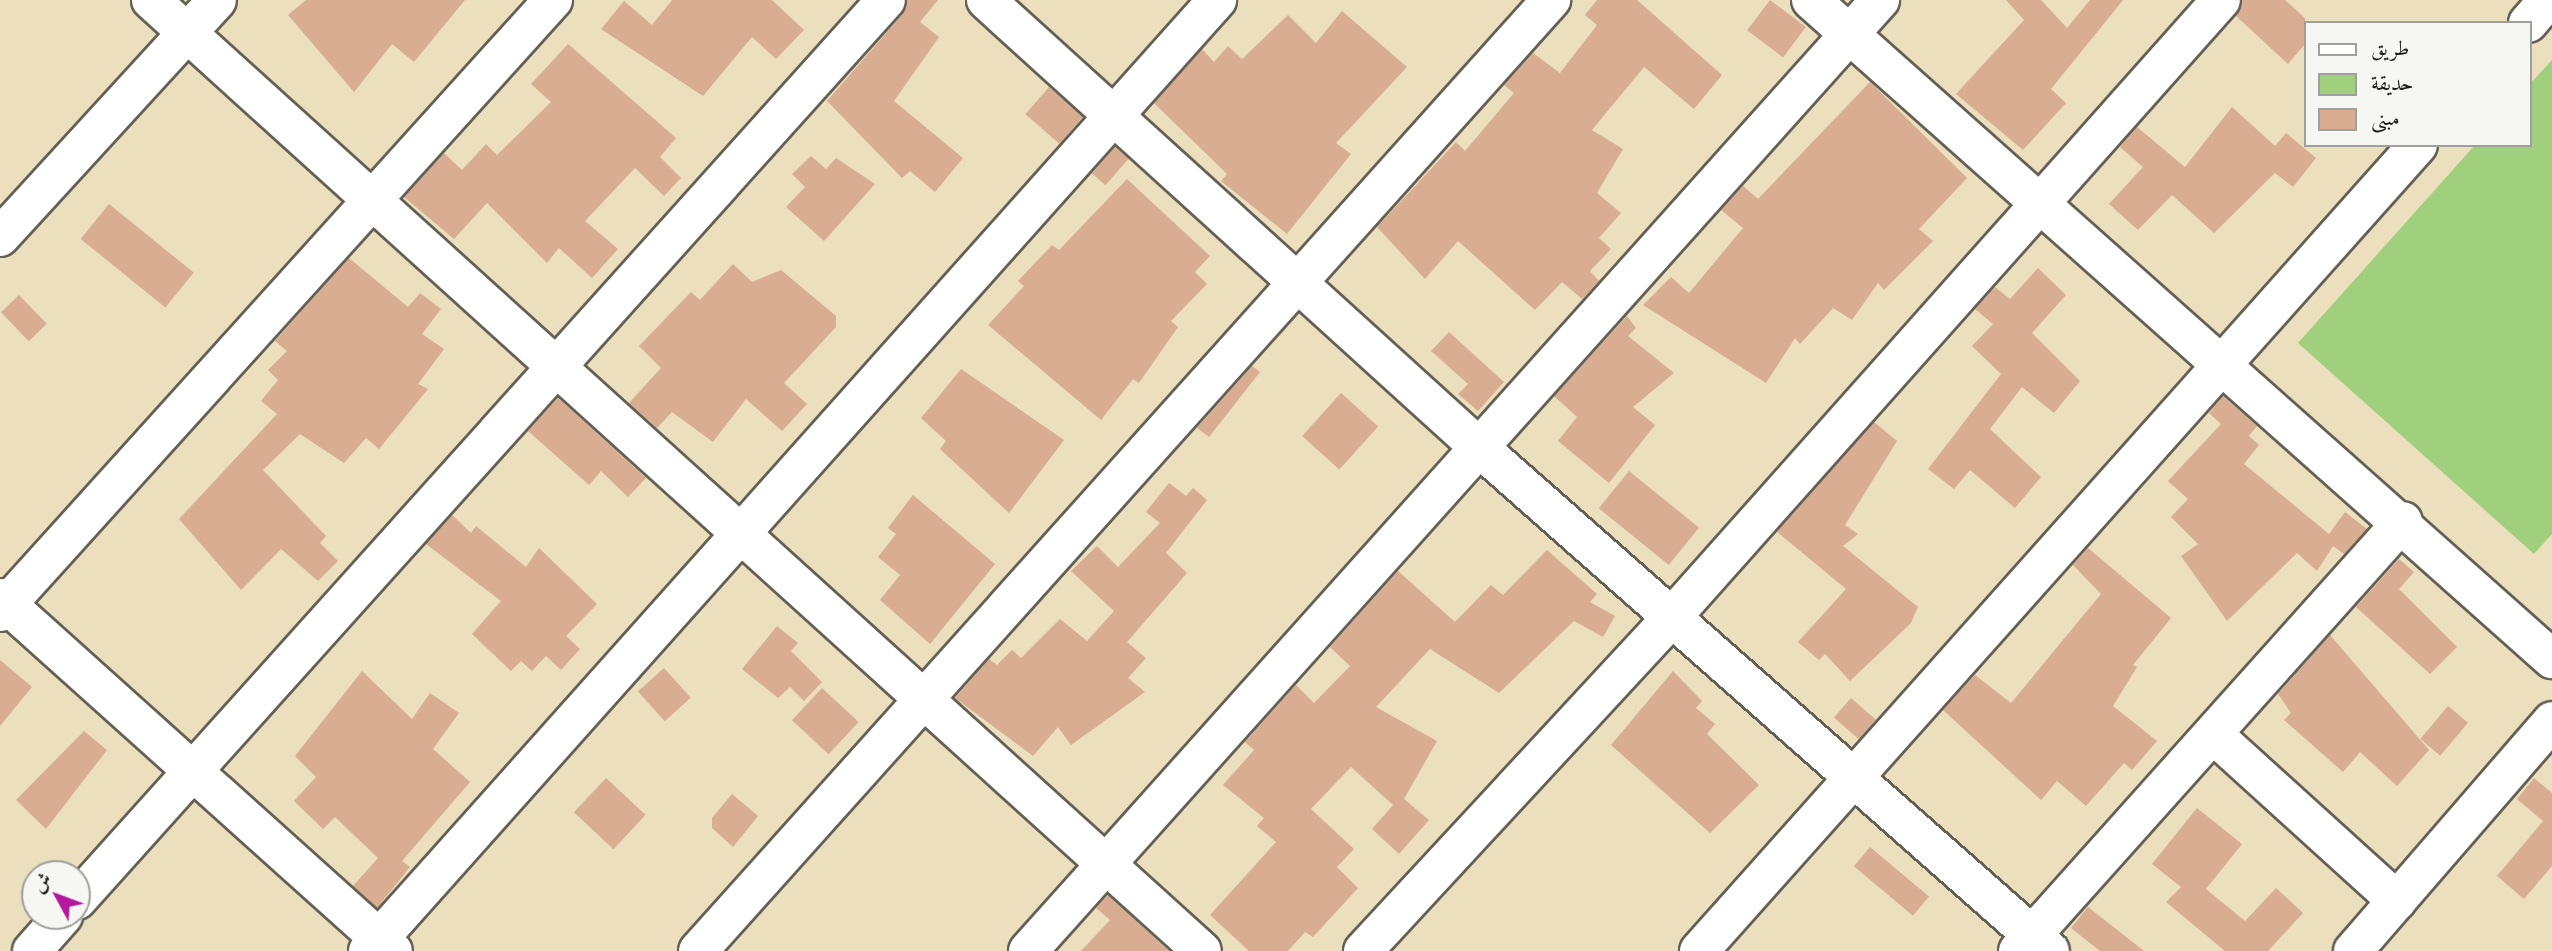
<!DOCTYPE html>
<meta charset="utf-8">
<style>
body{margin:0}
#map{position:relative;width:2552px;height:951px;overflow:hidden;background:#ebdfbe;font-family:"Libre Bodoni",Amiri,serif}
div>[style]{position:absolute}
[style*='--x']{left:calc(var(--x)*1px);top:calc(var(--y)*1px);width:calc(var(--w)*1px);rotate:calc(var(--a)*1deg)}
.green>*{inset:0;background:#a0cf7e}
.building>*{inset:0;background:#d8ad92;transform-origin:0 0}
.roads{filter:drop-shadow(2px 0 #646055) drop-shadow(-2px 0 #646055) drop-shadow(0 2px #646055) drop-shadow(0 -2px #646055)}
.minor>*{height:38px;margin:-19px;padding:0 19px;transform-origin:19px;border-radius:19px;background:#fff}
span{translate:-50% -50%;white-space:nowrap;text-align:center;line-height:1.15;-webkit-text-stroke:6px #f6f6f2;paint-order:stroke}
.legend{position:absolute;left:2304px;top:21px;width:228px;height:126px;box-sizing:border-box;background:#f6f6f2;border:2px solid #9f9f9c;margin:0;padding:9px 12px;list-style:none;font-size:21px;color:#1c1c1c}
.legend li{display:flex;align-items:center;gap:14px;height:35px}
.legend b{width:35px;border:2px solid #9f9f9c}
.north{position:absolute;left:21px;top:860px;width:70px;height:70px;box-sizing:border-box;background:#f6f6f2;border:2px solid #9f9f9c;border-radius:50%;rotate:311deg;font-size:19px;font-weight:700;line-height:28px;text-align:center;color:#1c1c1c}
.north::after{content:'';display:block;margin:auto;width:24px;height:32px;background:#b5179e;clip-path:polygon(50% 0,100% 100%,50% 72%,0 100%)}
</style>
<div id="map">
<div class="green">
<div style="clip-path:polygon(2552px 60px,2552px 534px,2534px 554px,2298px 343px,2475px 145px,2529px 145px,2529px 85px)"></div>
</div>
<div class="building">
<div style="clip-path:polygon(306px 0,465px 0,414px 62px,392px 44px,354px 92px,288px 15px)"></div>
<div style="clip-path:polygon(672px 0,772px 0,804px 30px,776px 59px,752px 37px,703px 96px,601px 29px,624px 1px,652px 25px)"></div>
<div style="clip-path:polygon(907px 0,938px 0,920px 22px,939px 37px,894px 101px,963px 158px,935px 192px,910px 171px,902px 178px,827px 101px,902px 15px)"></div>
<div style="clip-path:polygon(1597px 0,1637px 0,1722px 75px,1694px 109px,1644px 67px,1592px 130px,1623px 149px,1597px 193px,1621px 213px,1599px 238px,1611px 249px,1590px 271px,1599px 281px,1582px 299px,1562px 282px,1535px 310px,1458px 241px,1425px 279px,1377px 227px,1456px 142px,1465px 151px,1514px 93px,1504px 85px,1533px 53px,1560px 73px,1597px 25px,1585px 15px)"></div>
<div style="left:1770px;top:0;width:45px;height:38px;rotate:37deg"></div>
<div style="clip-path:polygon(2006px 0,2041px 0,2067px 28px,2090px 0,2123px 0,2051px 89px,2066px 103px,2023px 150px,1956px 94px,2024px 20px)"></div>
<div style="clip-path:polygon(2242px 0,2285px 0,2305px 18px,2305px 44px,2288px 64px,2236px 16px)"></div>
<div style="clip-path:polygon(1342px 11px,1407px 67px,1336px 143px,1351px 154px,1287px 234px,1221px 181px,1227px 174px,1154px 103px,1202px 49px,1214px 62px,1228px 46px,1242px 59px,1288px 15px,1316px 43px)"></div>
<div style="clip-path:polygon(568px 44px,676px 138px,660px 157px,681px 178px,664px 196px,635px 168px,585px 221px,618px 249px,592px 278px,559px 248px,547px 263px,487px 203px,454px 239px,404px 197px,444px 153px,462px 170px,486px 144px,497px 155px,551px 102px,531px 84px)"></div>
<div style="clip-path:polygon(1870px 82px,1967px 178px,1919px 229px,1933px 241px,1884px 290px,1878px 283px,1852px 320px,1833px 308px,1800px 344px,1795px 338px,1766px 383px,1643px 305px,1671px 277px,1689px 293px,1743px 228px,1721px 210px,1743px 186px,1758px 199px)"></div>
<div style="left:1049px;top:87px;width:45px;height:36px;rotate:41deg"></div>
<div style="clip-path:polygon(2232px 107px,2275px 146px,2286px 133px,2316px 158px,2293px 187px,2275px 173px,2214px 233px,2172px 195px,2138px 230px,2109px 204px,2143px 167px,2120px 147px,2137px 127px,2185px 167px)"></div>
<div style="left:1115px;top:147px;width:18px;height:35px;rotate:41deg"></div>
<div style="clip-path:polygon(811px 156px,826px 169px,836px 158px,875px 184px,824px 241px,786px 207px,805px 187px,792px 174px)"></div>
<div style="clip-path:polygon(1127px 179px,1210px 256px,1195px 272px,1207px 284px,1171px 321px,1178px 327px,1139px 383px,1133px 379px,1101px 420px,988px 325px,1024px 286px,1018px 281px,1052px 245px,1059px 250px)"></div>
<div style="left:109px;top:204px;width:109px;height:45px;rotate:39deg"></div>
<div style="clip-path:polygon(349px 258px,408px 307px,420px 293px,441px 309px,422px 334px,444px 349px,418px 384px,428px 389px,379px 449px,366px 438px,344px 463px,300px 434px,263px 470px,326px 536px,320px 543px,338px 561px,318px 581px,281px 549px,241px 590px,179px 519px,277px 414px,261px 401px,278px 380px,268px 370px,287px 351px,275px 341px)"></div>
<div style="clip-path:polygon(733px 264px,752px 282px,781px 270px,836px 316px,836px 327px,784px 383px,807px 404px,782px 431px,746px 399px,713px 442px,672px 412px,657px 428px,629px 403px,661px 368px,639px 346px,691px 292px,700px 300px)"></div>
<div style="clip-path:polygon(2038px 268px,2066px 295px,2032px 333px,2080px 381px,2054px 413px,2022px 387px,1990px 429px,2041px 477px,2015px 508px,1970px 470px,1954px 489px,1928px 469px,2001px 374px,1972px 346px,1993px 324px,1975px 309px,1995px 287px,2010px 299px)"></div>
<div style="left:19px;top:295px;width:40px;height:25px;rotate:46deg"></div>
<div style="clip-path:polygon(1627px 316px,1636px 328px,1628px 336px,1674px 373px,1633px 407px,1655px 425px,1609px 483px,1558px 441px,1577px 417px,1554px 396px)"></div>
<div style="clip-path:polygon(1449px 332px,1504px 382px,1478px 411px,1458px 394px,1468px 384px,1431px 351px)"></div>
<div style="clip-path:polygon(1252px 366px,1260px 372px,1209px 437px,1197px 428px)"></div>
<div style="clip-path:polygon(961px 369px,1064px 440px,1009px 513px,940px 449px,946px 441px,921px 418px)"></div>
<div style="left:1341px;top:393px;width:50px;height:58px;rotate:42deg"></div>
<div style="clip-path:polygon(2223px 396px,2257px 426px,2249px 436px,2259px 445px,2244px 464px,2329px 534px,2345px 512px,2367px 529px,2344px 554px,2333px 546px,2317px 571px,2297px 553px,2227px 621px,2181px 556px,2198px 544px,2171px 517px,2188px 499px,2168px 481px,2221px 424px,2209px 413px)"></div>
<div style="clip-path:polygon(558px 398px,646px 478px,628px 497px,601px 471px,589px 485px,528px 431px)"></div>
<div style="clip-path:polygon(1874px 422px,1897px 441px,1845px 525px,1858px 534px,1843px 546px,1918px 607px,1911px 623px,1850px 681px,1825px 654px,1819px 660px,1798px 642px,1846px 589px,1777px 532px)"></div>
<div style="left:1629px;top:471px;width:90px;height:48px;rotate:39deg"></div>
<div style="clip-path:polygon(1169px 483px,1186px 496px,1193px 488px,1207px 500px,1166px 553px,1187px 573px,1127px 642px,1146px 658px,1128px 678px,1145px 692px,1071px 745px,1058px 727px,1033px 756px,955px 698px,989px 659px,997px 665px,1012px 650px,1021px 658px,1060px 619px,1087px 641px,1114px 611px,1071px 571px,1097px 546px,1118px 567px,1160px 523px,1146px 512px)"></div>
<div style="clip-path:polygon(913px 495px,995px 564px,930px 644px,880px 600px,900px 575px,878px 557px,896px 534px,888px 528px)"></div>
<div style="clip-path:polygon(452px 515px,471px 533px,476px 526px,526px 567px,539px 548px,597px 604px,566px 636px,580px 649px,561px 670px,546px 656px,532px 671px,521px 661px,511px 671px,472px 634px,501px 601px,426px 544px)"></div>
<div style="clip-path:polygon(2088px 548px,2171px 618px,2133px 665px,2137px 667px,2113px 706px,2157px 741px,2132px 770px,2124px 763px,2086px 806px,2057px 781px,2041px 800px,1943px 710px,1975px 675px,2011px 703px,2101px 594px,2073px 565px)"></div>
<div style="clip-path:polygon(1547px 550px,1597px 594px,1590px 602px,1615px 616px,1603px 637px,1574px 621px,1499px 693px,1430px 649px,1376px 707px,1437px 741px,1404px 799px,1429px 820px,1399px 854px,1372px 829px,1393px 805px,1351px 767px,1311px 809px,1354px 849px,1337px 867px,1358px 888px,1313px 937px,1305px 932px,1288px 951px,1249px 951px,1210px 915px,1276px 842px,1257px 826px,1264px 818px,1223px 785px,1254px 750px,1245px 742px,1296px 685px,1314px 703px,1350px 666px,1330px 647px,1398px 571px,1455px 622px,1491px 585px,1503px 595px)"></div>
<div style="clip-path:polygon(2399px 559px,2414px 572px,2399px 589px,2457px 647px,2430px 674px,2356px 607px)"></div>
<div style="clip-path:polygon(777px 626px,798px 643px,791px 651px,822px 682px,804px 701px,790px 687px,778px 698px,742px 669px)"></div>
<div style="clip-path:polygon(2330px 635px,2429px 750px,2397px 786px,2360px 752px,2343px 772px,2284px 720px,2291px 713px,2278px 694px)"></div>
<div style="clip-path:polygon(0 660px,32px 687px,0 726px)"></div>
<div style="left:664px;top:668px;width:40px;height:35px;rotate:48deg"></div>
<div style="clip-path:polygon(362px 671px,412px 719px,430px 693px,459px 713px,433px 749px,470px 782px,402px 861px,410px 867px,377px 908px,353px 886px,378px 858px,335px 817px,323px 829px,294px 801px,316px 777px,295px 756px)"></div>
<div style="clip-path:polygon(1673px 671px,1702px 701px,1696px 708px,1715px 724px,1707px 734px,1759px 785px,1710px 833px,1611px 745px)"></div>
<div style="left:822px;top:688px;width:50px;height:44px;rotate:43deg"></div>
<div style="left:1851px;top:698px;width:33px;height:26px;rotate:41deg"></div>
<div style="left:2448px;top:706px;width:26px;height:43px;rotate:40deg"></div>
<div style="clip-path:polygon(84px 731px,107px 750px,46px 829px,16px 800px)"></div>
<div style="left:606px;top:778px;width:54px;height:47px;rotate:43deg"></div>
<div style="clip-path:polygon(2534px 778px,2552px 793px,2552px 866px,2524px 899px,2497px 876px,2543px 821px,2517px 799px)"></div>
<div style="clip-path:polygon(732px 794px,758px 816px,733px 847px,712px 828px,712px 818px)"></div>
<div style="clip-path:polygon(2197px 808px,2242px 844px,2206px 889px,2245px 921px,2276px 888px,2303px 913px,2268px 951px,2225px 951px,2166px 902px,2181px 887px,2152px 864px)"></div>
<div style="left:1870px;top:847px;width:77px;height:25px;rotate:40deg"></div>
<div style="clip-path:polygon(1108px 895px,1169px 951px,1081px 951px,1110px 920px,1096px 908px)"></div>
<div style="clip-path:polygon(2088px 907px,2144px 951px,2100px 951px,2071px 928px)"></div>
</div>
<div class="roads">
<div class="minor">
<div style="--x:151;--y:0;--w:1417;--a:42.14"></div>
<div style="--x:986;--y:0;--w:670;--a:42.22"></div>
<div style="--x:1482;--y:450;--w:757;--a:41.41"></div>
<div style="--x:1811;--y:0;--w:992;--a:41.65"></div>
<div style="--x:2528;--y:23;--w:30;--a:-49"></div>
<div style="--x:0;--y:237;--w:321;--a:-47.5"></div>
<div style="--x:0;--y:598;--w:528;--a:41.93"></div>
<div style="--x:0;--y:612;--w:825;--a:-47.9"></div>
<div style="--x:2214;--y:735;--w:247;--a:42.2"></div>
<div style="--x:77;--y:900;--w:1210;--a:-48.05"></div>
<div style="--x:32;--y:951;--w:47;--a:-48.5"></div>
<div style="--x:368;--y:951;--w:1275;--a:-48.24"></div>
<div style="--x:698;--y:951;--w:1278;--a:-48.11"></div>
<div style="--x:1028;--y:951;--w:1277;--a:-48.14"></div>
<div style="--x:1363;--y:951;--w:454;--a:-47.2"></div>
<div style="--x:1671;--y:618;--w:827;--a:-48.33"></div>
<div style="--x:1699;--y:951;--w:1080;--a:-48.27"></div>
<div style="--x:2018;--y:951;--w:577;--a:-48.16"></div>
<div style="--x:2353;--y:951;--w:304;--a:-49.1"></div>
</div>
</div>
<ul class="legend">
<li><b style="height:9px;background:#fff"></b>طريق</li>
<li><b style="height:19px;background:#a0cf7e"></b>حديقة</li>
<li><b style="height:19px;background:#d8ad92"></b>مبنى</li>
</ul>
<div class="north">ش</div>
</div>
